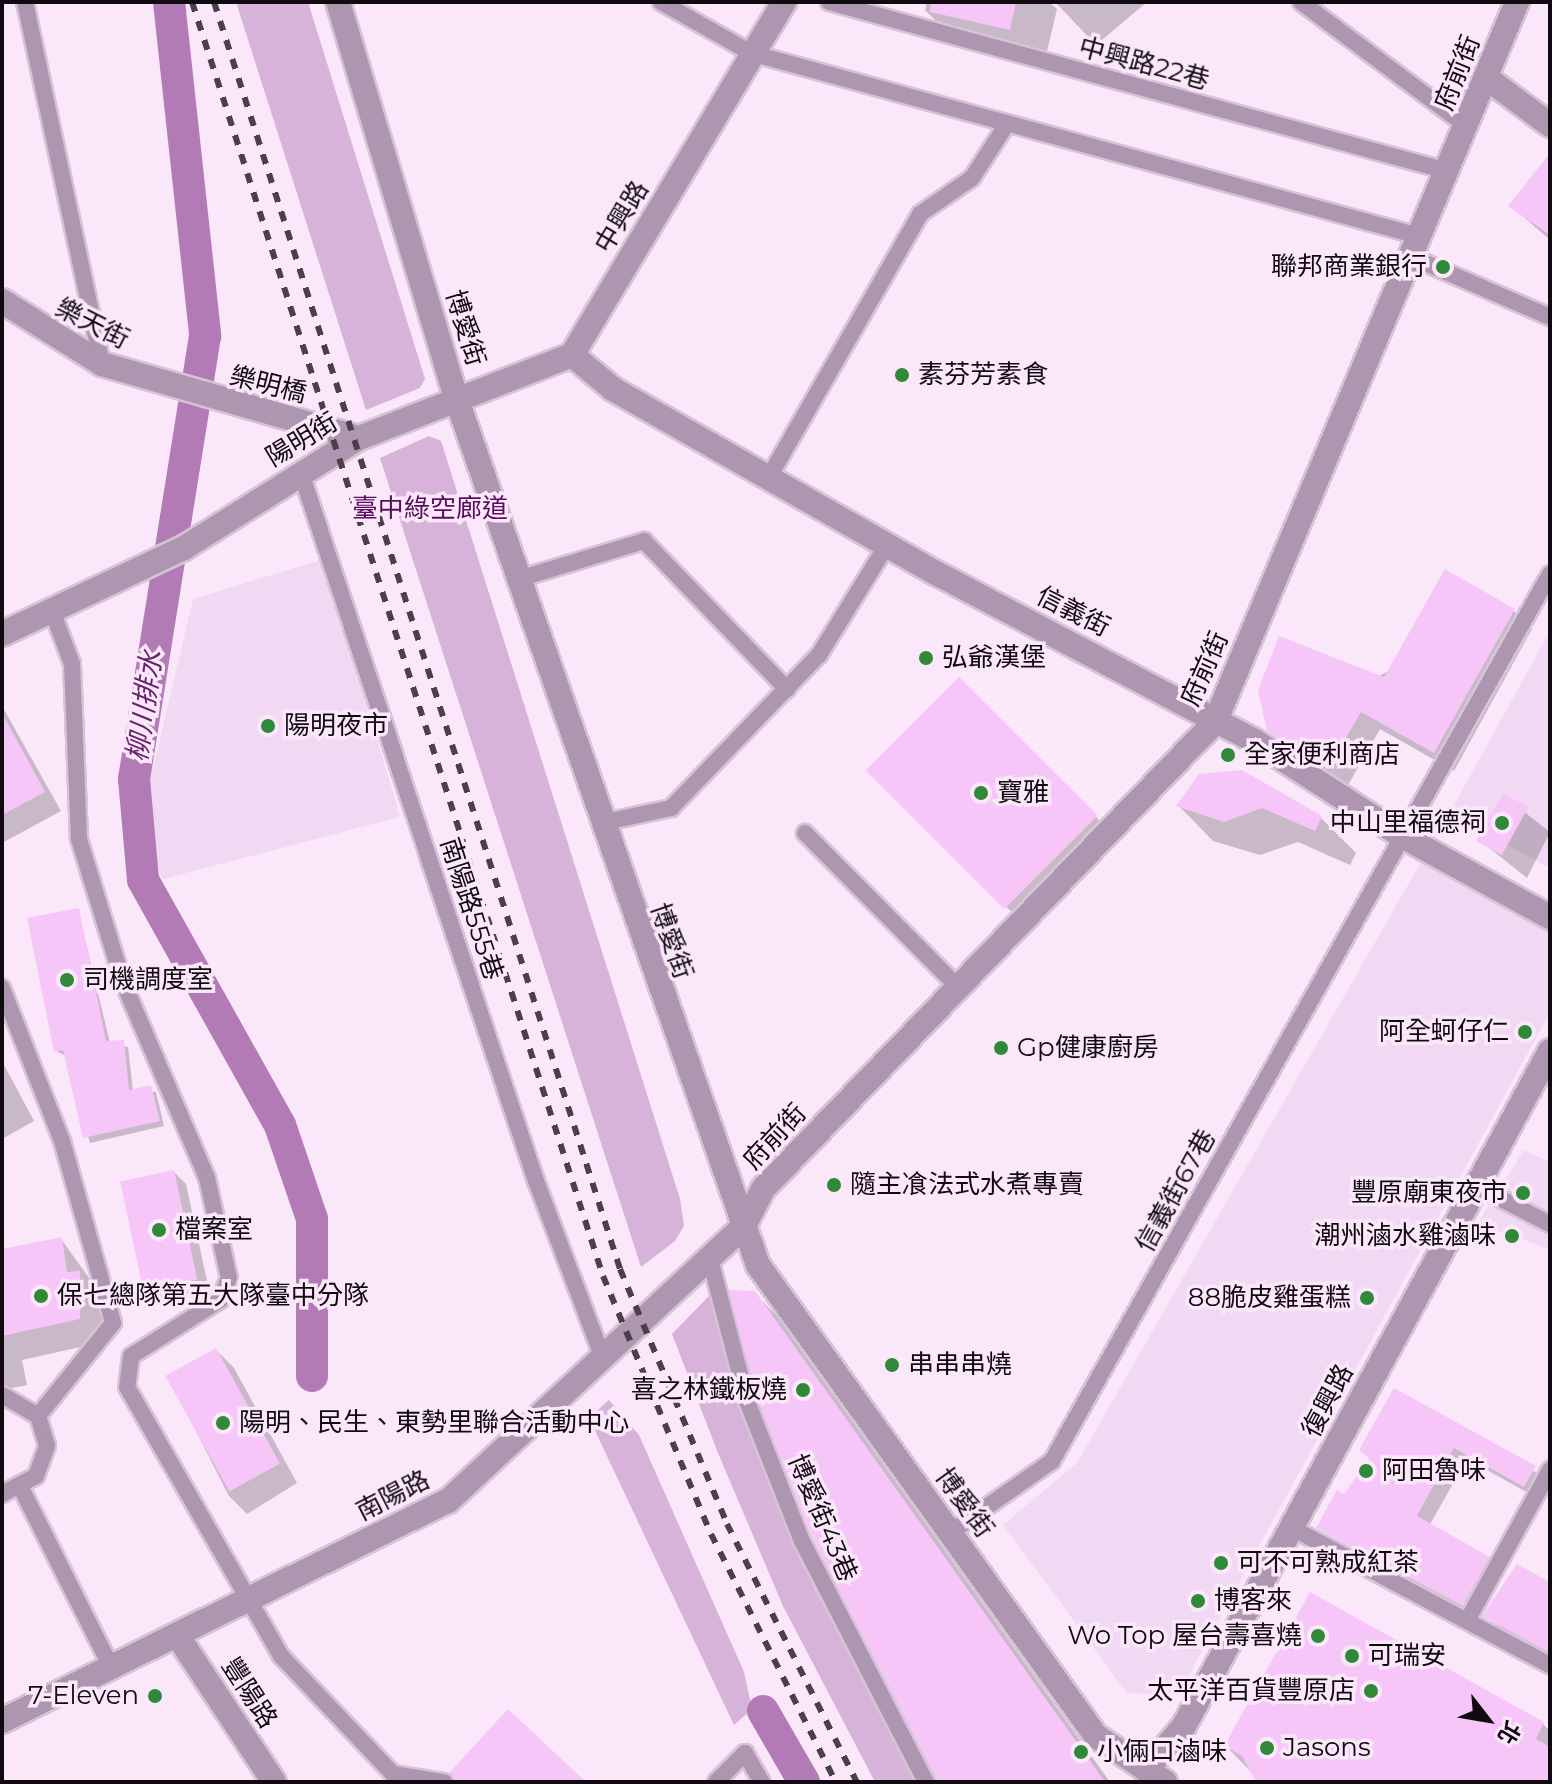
<!DOCTYPE html>
<meta charset="utf-8">
<style>
body{margin:0}
#map{position:relative;width:1552px;height:1784px;overflow:hidden;background:#fae7fa;font-family:Montserrat,"Noto Sans TC",sans-serif}
div>[style]{position:absolute}
[style*='--x']{left:calc(var(--x)*1px);top:calc(var(--y)*1px);width:calc(var(--w)*1px);rotate:calc(var(--a)*1deg)}
.built>*{inset:0;background:#f2d9f3}
.green>*{inset:0;background:#d7b2d9}
.shadow>*{inset:0;background:#0003;transform-origin:0 0}
.canal>*{height:32px;margin:-16px;padding:0 16px;transform-origin:16px;border-radius:16px;background:#b37bb6}
.building>*{inset:0;background:#f6c6f8;transform-origin:0 0}
.roads{filter:drop-shadow(2px 0 #d5c4d5) drop-shadow(-2px 0 #d5c4d5) drop-shadow(0 2px #d5c4d5) drop-shadow(0 -2px #d5c4d5)}
.lane>*{height:16px;margin:-8px;padding:0 8px;transform-origin:8px;border-radius:8px;background:#af96b0}
.street>*{height:24px;margin:-12px;padding:0 12px;transform-origin:12px;border-radius:12px;background:#af96b0}
.rail>*{height:6px;margin-top:-3px;transform-origin:0;background:repeating-linear-gradient(90deg,#494049 0 10px,transparent 0 20px)}
.dots>*{width:22px;height:22px;translate:-50% -50%;box-sizing:border-box;border:4px solid #fae7fa;border-radius:50%}
span{translate:-50% -50%;white-space:nowrap;text-align:center;line-height:1.15;-webkit-text-stroke:7px #fae7fa;paint-order:stroke}
.street-label{font-size:26px;color:#110b11}
.poi-label{font-size:26px;color:#110b11}
.right{translate:-100% -50%;text-align:right}
.left{translate:0 -50%;text-align:left}
.park-label{font-size:26px;color:#560f5b}
.water-label{font-size:28px;color:#67236c;font-style:italic}
.frame{position:absolute;inset:0;border:4px solid #110b11;pointer-events:none}
.north{position:absolute;left:1448px;top:1680px;width:80px;height:80px;-webkit-text-stroke:6px #fae7fa;paint-order:stroke;rotate:121deg;font-size:22px;font-weight:700;line-height:32px;text-align:center;color:#110b11}
.north::after{content:'';display:block;margin:auto;width:28px;height:36px;background:#110b11;clip-path:polygon(50% 0,100% 100%,50% 72%,0 100%)}
</style>
<div id="map">
<div class="built">
<div style="clip-path:polygon(324px 559px,400px 817px,163px 879px,147px 850px,144px 807px,193px 599px)"></div>
<div style="clip-path:polygon(1550px 631px,1550px 868px,1449px 814px)"></div>
<div style="clip-path:polygon(1425px 855px,1550px 926px,1550px 1012px,1178px 1695px,1127px 1693px,1003px 1525px,1077px 1463px)"></div>
<div style="clip-path:polygon(1524px 1150px,1550px 1162px,1550px 1249px,1477px 1224px)"></div>
</div>
<div class="green">
<div style="clip-path:polygon(236px 2px,308px 2px,425px 379px,420px 388px,366px 410px)"></div>
<div style="clip-path:polygon(429px 436px,441px 441px,680px 1199px,684px 1226px,675px 1241px,641px 1267px,380px 458px)"></div>
<div style="clip-path:polygon(710px 1295px,741px 1409px,814px 1588px,917px 1782px,875px 1782px,783px 1606px,718px 1453px,672px 1334px)"></div>
<div style="clip-path:polygon(609px 1400px,639px 1435px,744px 1672px,752px 1709px,734px 1725px,589px 1418px)"></div>
</div>
<div class="shadow">
<div style="clip-path:polygon(927px 2px,1049px 2px,1057px 9px,1044px 64px,960px 45px,925px 10px)"></div>
<div style="clip-path:polygon(1055px 2px,1147px 2px,1096px 45px)"></div>
<div style="clip-path:polygon(1550px 169px,1550px 240px,1511px 206px)"></div>
<div style="clip-path:polygon(1513px 610px,1532px 629px,1454px 771px,1380px 729px,1347px 787px,1269px 730px)"></div>
<div style="left:959px;top:680px;width:218px;height:127px;rotate:45deg"></div>
<div style="clip-path:polygon(2px 706px,61px 811px,2px 843px)"></div>
<div style="clip-path:polygon(1242px 772px,1321px 818px,1356px 853px,1350px 865px,1298px 842px,1260px 855px,1213px 841px,1179px 806px)"></div>
<div style="clip-path:polygon(1504px 796px,1550px 832px,1527px 878px,1478px 839px)"></div>
<div style="clip-path:polygon(78px 910px,110px 1043px,128px 1047px,133px 1091px,156px 1092px,164px 1126px,90px 1143px,66px 1056px,56px 1051px)"></div>
<div style="clip-path:polygon(2px 1061px,34px 1121px,2px 1139px)"></div>
<div style="clip-path:polygon(174px 1172px,186px 1184px,209px 1290px,158px 1302px,146px 1290px)"></div>
<div style="clip-path:polygon(61px 1239px,103px 1297px,103px 1342px,22px 1360px,27px 1385px,2px 1390px,2px 1252px)"></div>
<div style="clip-path:polygon(754px 1293px,777px 1316px,1110px 1782px,941px 1782px)"></div>
<div style="clip-path:polygon(216px 1350px,234px 1368px,297px 1483px,247px 1514px,229px 1496px,171px 1382px)"></div>
<div style="clip-path:polygon(1395px 1390px,1547px 1479px,1537px 1498px,1467px 1459px,1429px 1526px,1500px 1570px,1475px 1616px,1319px 1528px,1371px 1459px)"></div>
<div style="clip-path:polygon(1517px 1566px,1550px 1584px,1550px 1660px,1484px 1616px)"></div>
<div style="clip-path:polygon(1311px 1595px,1543px 1724px,1550px 1731px,1550px 1782px,1261px 1782px,1226px 1746px)"></div>
</div>
<div class="canal">
<div style="--x:169;--y:2;--w:336;--a:83.8"></div>
<div style="--x:205;--y:336;--w:449;--a:99.1"></div>
<div style="--x:134;--y:779;--w:101;--a:84.9"></div>
<div style="--x:143;--y:880;--w:281;--a:60.8"></div>
<div style="--x:280;--y:1125;--w:99;--a:71.2"></div>
<div style="--x:312;--y:1219;--w:157;--a:90"></div>
<div style="--x:763;--y:1711;--w:82;--a:60"></div>
</div>
<div class="building">
<div style="clip-path:polygon(931px 2px,1016px 2px,1010px 30px,930px 12px)"></div>
<div style="clip-path:polygon(1550px 153px,1550px 235px,1508px 206px)"></div>
<div style="clip-path:polygon(1445px 569px,1515px 609px,1434px 753px,1361px 712px,1328px 769px,1267px 731px,1258px 690px,1279px 636px,1384px 677px)"></div>
<div style="left:959px;top:677px;width:196px;height:132px;rotate:45deg"></div>
<div style="clip-path:polygon(2px 713px,45px 792px,2px 815px)"></div>
<div style="clip-path:polygon(1242px 770px,1322px 816px,1315px 831px,1262px 808px,1224px 822px,1176px 806px,1199px 774px)"></div>
<div style="left:1503px;top:793px;width:29px;height:55px;rotate:29deg"></div>
<div style="clip-path:polygon(79px 908px,106px 1041px,124px 1040px,129px 1090px,151px 1085px,160px 1121px,83px 1138px,63px 1050px,54px 1052px,27px 918px)"></div>
<div style="left:174px;top:1170px;width:112px;height:55px;rotate:78deg"></div>
<div style="clip-path:polygon(62px 1237px,67px 1272px,80px 1271px,80px 1319px,2px 1336px,2px 1249px)"></div>
<div style="clip-path:polygon(729px 1290px,755px 1291px,1105px 1782px,937px 1782px,812px 1536px,757px 1398px)"></div>
<div style="left:216px;top:1348px;width:132px;height:58px;rotate:61deg"></div>
<div style="clip-path:polygon(1394px 1388px,1536px 1466px,1524px 1487px,1454px 1448px,1417px 1516px,1490px 1557px,1463px 1606px,1316px 1528px,1337px 1490px,1344px 1494px,1369px 1458px,1359px 1450px)"></div>
<div style="clip-path:polygon(1517px 1564px,1550px 1582px,1550px 1653px,1482px 1616px)"></div>
<div style="clip-path:polygon(1310px 1592px,1544px 1722px,1536px 1739px,1550px 1747px,1550px 1782px,1256px 1782px,1242px 1756px,1224px 1746px)"></div>
<div style="clip-path:polygon(508px 1709px,586px 1782px,455px 1782px,449px 1773px)"></div>
</div>
<div class="roads">
<div class="lane">
<div style="--x:25;--y:2;--w:370;--a:78"></div>
<div style="--x:661;--y:2;--w:103;--a:29.5"></div>
<div style="--x:751;--y:53;--w:696;--a:15.33"></div>
<div style="--x:829;--y:2;--w:641;--a:15.29"></div>
<div style="--x:1301;--y:2;--w:207;--a:36.8"></div>
<div style="--x:1414;--y:258;--w:148;--a:23.5"></div>
<div style="--x:301;--y:473;--w:746;--a:71.64"></div>
<div style="--x:536;--y:1181;--w:189;--a:69.3"></div>
<div style="--x:769;--y:477;--w:303;--a:-60.1"></div>
<div style="--x:920;--y:214;--w:63;--a:-34.7"></div>
<div style="--x:972;--y:178;--w:64;--a:-57.1"></div>
<div style="--x:518;--y:579;--w:132;--a:-16.8"></div>
<div style="--x:644;--y:541;--w:206;--a:46"></div>
<div style="--x:51;--y:608;--w:60;--a:69.4"></div>
<div style="--x:72;--y:664;--w:175;--a:87.7"></div>
<div style="--x:79;--y:839;--w:150;--a:72.9"></div>
<div style="--x:123;--y:982;--w:213;--a:66.8"></div>
<div style="--x:207;--y:1178;--w:102;--a:77.6"></div>
<div style="--x:229;--y:1278;--w:24;--a:112"></div>
<div style="--x:220;--y:1300;--w:105;--a:147.8"></div>
<div style="--x:131;--y:1356;--w:31;--a:97"></div>
<div style="--x:127;--y:1387;--w:310;--a:60.2"></div>
<div style="--x:281;--y:1656;--w:163;--a:46.5"></div>
<div style="--x:393;--y:1774;--w:52;--a:8.9"></div>
<div style="--x:601;--y:823;--w:72;--a:-12.1"></div>
<div style="--x:671;--y:808;--w:213;--a:-46"></div>
<div style="--x:819;--y:655;--w:129;--a:-58.3"></div>
<div style="--x:805;--y:833;--w:217;--a:45.2"></div>
<div style="--x:2;--y:988;--w:164;--a:68.6"></div>
<div style="--x:62;--y:1141;--w:189;--a:74.3"></div>
<div style="--x:113;--y:1323;--w:119;--a:128.9"></div>
<div style="--x:1474;--y:1185;--w:85;--a:27.2"></div>
<div style="--x:710;--y:1259;--w:147;--a:75.4"></div>
<div style="--x:747;--y:1401;--w:150;--a:68.6"></div>
<div style="--x:802;--y:1541;--w:271;--a:62.8"></div>
<div style="--x:2;--y:1395;--w:42;--a:30.3"></div>
<div style="--x:38;--y:1416;--w:31;--a:73"></div>
<div style="--x:47;--y:1446;--w:32;--a:110"></div>
<div style="--x:36;--y:1476;--w:38;--a:152"></div>
<div style="--x:20;--y:1486;--w:203;--a:63.3"></div>
<div style="--x:1292;--y:1528;--w:292;--a:28"></div>
<div style="--x:951;--y:1532;--w:123;--a:-35.1"></div>
<div style="--x:1052;--y:1461;--w:1017;--a:-60.69"></div>
<div style="--x:1468;--y:1619;--w:170;--a:-61.2"></div>
<div style="--x:716;--y:1782;--w:41;--a:-45"></div>
<div style="--x:745;--y:1753;--w:34;--a:60"></div>
</div>
<div class="street">
<div style="--x:338;--y:2;--w:415;--a:73.4"></div>
<div style="--x:457;--y:400;--w:916;--a:70.81"></div>
<div style="--x:758;--y:1265;--w:580;--a:54.34"></div>
<div style="--x:1096;--y:1736;--w:83;--a:33.7"></div>
<div style="--x:1488;--y:79;--w:77;--a:36.6"></div>
<div style="--x:2;--y:301;--w:118;--a:32.2"></div>
<div style="--x:102;--y:364;--w:267;--a:16.1"></div>
<div style="--x:572;--y:355;--w:53;--a:39.7"></div>
<div style="--x:613;--y:389;--w:372;--a:29.7"></div>
<div style="--x:936;--y:573;--w:358;--a:27.8"></div>
<div style="--x:1253;--y:740;--w:177;--a:32.8"></div>
<div style="--x:1402;--y:836;--w:169;--a:28.7"></div>
<div style="--x:2;--y:634;--w:201;--a:-25.3"></div>
<div style="--x:184;--y:548;--w:207;--a:-32.2"></div>
<div style="--x:359;--y:438;--w:229;--a:-21.3"></div>
<div style="--x:572;--y:355;--w:412;--a:-59"></div>
<div style="--x:177;--y:1635;--w:176;--a:56.6"></div>
<div style="--x:2;--y:1721;--w:497;--a:-26.3"></div>
<div style="--x:448;--y:1501;--w:404;--a:-42.9"></div>
<div style="--x:744;--y:1226;--w:42;--a:-62.8"></div>
<div style="--x:763;--y:1189;--w:650;--a:-45.94"></div>
<div style="--x:1215;--y:722;--w:781;--a:-67.24"></div>
<div style="--x:1146;--y:1770;--w:58;--a:-49.2"></div>
<div style="--x:1184;--y:1726;--w:768;--a:-61.53"></div>
</div>
</div>
<div class="rail">
<div style="--x:192;--y:2;--w:1339;--a:72.12"></div>
<div style="--x:603;--y:1276;--w:280;--a:67.3"></div>
<div style="--x:711;--y:1534;--w:278;--a:63.3"></div>
<div style="--x:214;--y:2;--w:1330;--a:72.23"></div>
<div style="--x:620;--y:1269;--w:277;--a:67.2"></div>
<div style="--x:727;--y:1524;--w:289;--a:63.3"></div>
</div>
<div class="dots">
<div style="left:1443px;top:267px;background:#308939"></div>
<div style="left:902px;top:375px;background:#308939"></div>
<div style="left:926px;top:658px;background:#308939"></div>
<div style="left:268px;top:726px;background:#308939"></div>
<div style="left:1228px;top:755px;background:#308939"></div>
<div style="left:981px;top:793px;background:#308939"></div>
<div style="left:1502px;top:823px;background:#308939"></div>
<div style="left:67px;top:980px;background:#308939"></div>
<div style="left:1525px;top:1032px;background:#308939"></div>
<div style="left:1001px;top:1048px;background:#308939"></div>
<div style="left:834px;top:1185px;background:#308939"></div>
<div style="left:1523px;top:1193px;background:#308939"></div>
<div style="left:159px;top:1230px;background:#308939"></div>
<div style="left:1512px;top:1236px;background:#308939"></div>
<div style="left:41px;top:1296px;background:#308939"></div>
<div style="left:1367px;top:1298px;background:#308939"></div>
<div style="left:892px;top:1365px;background:#308939"></div>
<div style="left:803px;top:1390px;background:#308939"></div>
<div style="left:223px;top:1423px;background:#308939"></div>
<div style="left:1366px;top:1471px;background:#308939"></div>
<div style="left:1221px;top:1563px;background:#308939"></div>
<div style="left:1198px;top:1601px;background:#308939"></div>
<div style="left:1318px;top:1636px;background:#308939"></div>
<div style="left:1352px;top:1656px;background:#308939"></div>
<div style="left:1371px;top:1691px;background:#308939"></div>
<div style="left:155px;top:1696px;background:#308939"></div>
<div style="left:1267px;top:1748px;background:#308939"></div>
<div style="left:1081px;top:1752px;background:#308939"></div>
</div>
<div class="street-label">
<span style="left:1144px;top:64px;rotate:15deg">中興路22巷</span>
<span style="left:1458px;top:73px;rotate:-68deg">府前街</span>
<span style="left:622px;top:217px;rotate:-59deg">中興路</span>
<span style="left:92px;top:324px;rotate:27deg">樂天街</span>
<span style="left:465px;top:328px;rotate:73deg">博愛街</span>
<span style="left:268px;top:385px;rotate:14deg">樂明橋</span>
<span style="left:302px;top:440px;rotate:-31deg">陽明街</span>
<span style="left:1073px;top:612px;rotate:27deg">信義街</span>
<span style="left:1205px;top:669px;rotate:-66deg">府前街</span>
<span style="left:471px;top:909px;rotate:72deg">南陽路555巷</span>
<span style="left:671px;top:941px;rotate:71deg">博愛街</span>
<span style="left:775px;top:1137px;rotate:-47deg">府前街</span>
<span style="left:1176px;top:1191px;rotate:-61deg">信義街67巷</span>
<span style="left:1328px;top:1401px;rotate:-62deg">復興路</span>
<span style="left:393px;top:1496px;rotate:-27deg">南陽路</span>
<span style="left:964px;top:1503px;rotate:54deg">博愛街</span>
<span style="left:822px;top:1518px;rotate:67deg">博愛街43巷</span>
<span style="left:249px;top:1693px;rotate:57deg">豐陽路</span>
</div>
<div class="poi-label">
<span class="right" style="left:1427px;top:267px">聯邦商業銀行</span>
<span class="left" style="left:918px;top:375px">素芬芳素食</span>
<span class="left" style="left:942px;top:658px">弘爺漢堡</span>
<span class="left" style="left:284px;top:726px">陽明夜市</span>
<span class="left" style="left:1244px;top:755px">全家便利商店</span>
<span class="left" style="left:997px;top:793px">寶雅</span>
<span class="right" style="left:1486px;top:823px">中山里福德祠</span>
<span class="left" style="left:83px;top:980px">司機調度室</span>
<span class="right" style="left:1509px;top:1032px">阿全蚵仔仁</span>
<span class="left" style="left:1017px;top:1048px">Gp健康廚房</span>
<span class="left" style="left:850px;top:1185px">隨主飡法式水煮專賣</span>
<span class="right" style="left:1507px;top:1193px">豐原廟東夜市</span>
<span class="left" style="left:175px;top:1230px">檔案室</span>
<span class="right" style="left:1496px;top:1236px">潮州滷水雞滷味</span>
<span class="left" style="left:57px;top:1296px">保七總隊第五大隊臺中分隊</span>
<span class="right" style="left:1351px;top:1298px">88脆皮雞蛋糕</span>
<span class="left" style="left:908px;top:1365px">串串串燒</span>
<span class="right" style="left:787px;top:1390px">喜之林鐵板燒</span>
<span class="left" style="left:239px;top:1423px">陽明、民生、東勢里聯合活動中心</span>
<span class="left" style="left:1382px;top:1471px">阿田魯味</span>
<span class="left" style="left:1237px;top:1563px">可不可熟成紅茶</span>
<span class="left" style="left:1214px;top:1601px">博客來</span>
<span class="right" style="left:1302px;top:1636px">Wo Top 屋台壽喜燒</span>
<span class="left" style="left:1368px;top:1656px">可瑞安</span>
<span class="right" style="left:1355px;top:1691px">太平洋百貨豐原店</span>
<span class="right" style="left:139px;top:1696px">7-Eleven</span>
<span class="left" style="left:1283px;top:1748px">Jasons</span>
<span class="left" style="left:1097px;top:1752px">小倆口滷味</span>
</div>
<div class="park-label">
<span style="left:430px;top:509px">臺中綠空廊道</span>
</div>
<div class="water-label">
<span style="left:144px;top:706px;rotate:-82deg">柳川排水</span>
</div>
<div class="frame"></div>
<div class="north">北</div>
</div>
